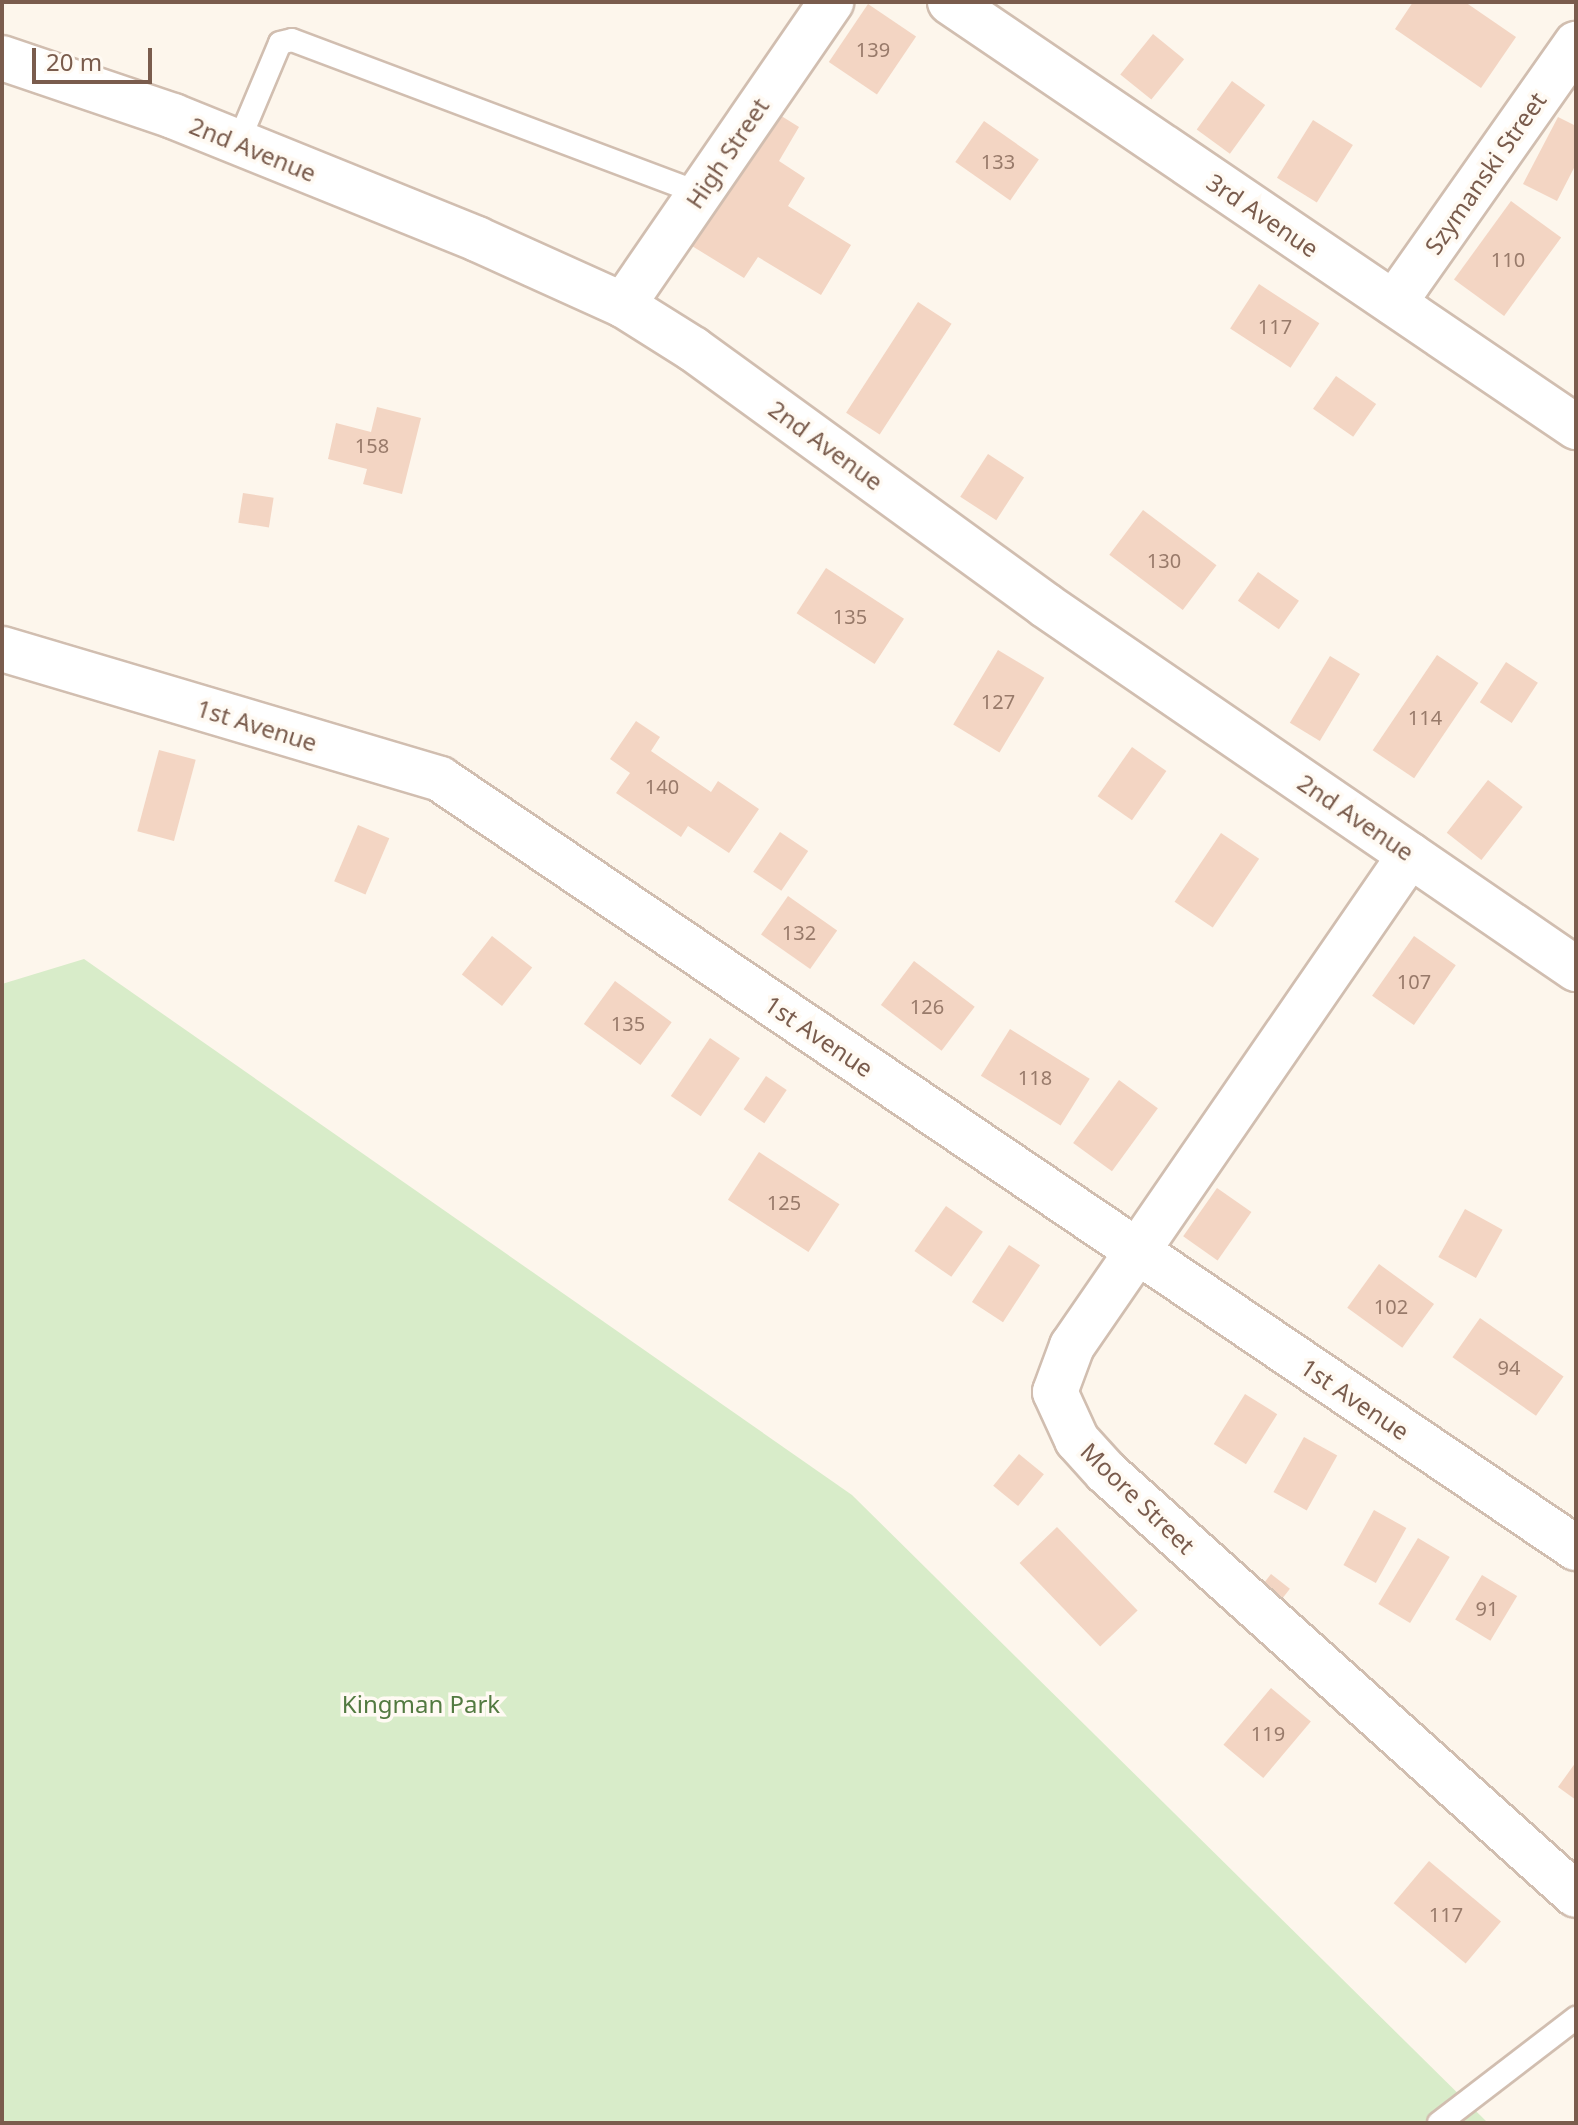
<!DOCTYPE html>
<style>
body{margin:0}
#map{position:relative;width:1578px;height:2125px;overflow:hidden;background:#fdf6ec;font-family:"Noto Sans",sans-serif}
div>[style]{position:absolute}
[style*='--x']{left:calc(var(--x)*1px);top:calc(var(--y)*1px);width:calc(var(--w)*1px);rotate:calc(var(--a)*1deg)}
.green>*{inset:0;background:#d8ecc9}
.building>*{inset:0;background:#f3d5c3;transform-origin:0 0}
.roads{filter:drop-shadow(2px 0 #d1beb0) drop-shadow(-2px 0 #d1beb0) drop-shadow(0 2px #d1beb0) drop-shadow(0 -2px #d1beb0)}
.service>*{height:22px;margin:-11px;padding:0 11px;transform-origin:11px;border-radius:11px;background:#fff}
.minor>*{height:44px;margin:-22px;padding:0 22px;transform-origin:22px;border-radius:22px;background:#fff}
.tertiary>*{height:44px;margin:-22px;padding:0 22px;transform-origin:22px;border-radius:22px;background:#fff}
span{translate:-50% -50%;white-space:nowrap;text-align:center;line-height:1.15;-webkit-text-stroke:7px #fffaf3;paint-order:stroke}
.number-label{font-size:20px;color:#987a6a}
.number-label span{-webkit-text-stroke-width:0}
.street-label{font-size:24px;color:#7a5c4d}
.park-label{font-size:24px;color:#537a41}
.frame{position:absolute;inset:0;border:4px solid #7a5c4d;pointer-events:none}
.scale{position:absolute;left:32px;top:48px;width:120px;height:36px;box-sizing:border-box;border:4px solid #7a5c4d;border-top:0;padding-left:10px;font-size:24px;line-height:28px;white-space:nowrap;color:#7a5c4d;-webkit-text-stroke:6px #fffaf3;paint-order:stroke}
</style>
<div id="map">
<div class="green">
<div style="clip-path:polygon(84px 959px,852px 1495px,1488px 2123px,2px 2123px,2px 984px)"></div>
</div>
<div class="building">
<div style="clip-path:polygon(1413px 2px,1465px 2px,1516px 37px,1481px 88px,1395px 29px)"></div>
<div style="left:868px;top:4px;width:58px;height:70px;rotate:34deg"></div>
<div style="left:1153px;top:34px;width:40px;height:52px;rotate:39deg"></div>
<div style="left:1232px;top:81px;width:41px;height:60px;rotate:36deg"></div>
<div style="clip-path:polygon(775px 112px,799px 127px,779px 161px,805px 178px,788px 206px,851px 245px,821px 295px,758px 257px,744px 278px,692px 246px)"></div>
<div style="clip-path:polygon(1558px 117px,1576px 126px,1576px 164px,1557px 201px,1523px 184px)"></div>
<div style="left:1313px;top:120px;width:47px;height:68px;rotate:32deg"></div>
<div style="left:984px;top:121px;width:67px;height:50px;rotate:35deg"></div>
<div style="left:1511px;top:201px;width:62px;height:97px;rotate:36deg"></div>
<div style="left:1259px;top:284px;width:72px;height:53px;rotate:33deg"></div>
<div style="left:918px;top:302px;width:40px;height:132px;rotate:33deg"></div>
<div style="left:1336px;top:376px;width:49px;height:40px;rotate:35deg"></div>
<div style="clip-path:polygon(377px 407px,421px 418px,402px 494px,363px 484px,367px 469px,328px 459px,336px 423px,371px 432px)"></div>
<div style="left:988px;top:454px;width:43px;height:51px;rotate:33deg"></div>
<div style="left:243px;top:493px;width:31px;height:30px;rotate:9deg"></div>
<div style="left:1143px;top:510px;width:92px;height:56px;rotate:37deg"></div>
<div style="left:826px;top:568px;width:93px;height:54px;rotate:33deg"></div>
<div style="left:1258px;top:572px;width:50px;height:35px;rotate:35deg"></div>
<div style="left:998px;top:650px;width:54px;height:87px;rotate:31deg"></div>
<div style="left:1437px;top:655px;width:50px;height:115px;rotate:34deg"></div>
<div style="left:1330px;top:656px;width:35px;height:78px;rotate:31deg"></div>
<div style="left:1506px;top:662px;width:38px;height:48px;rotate:33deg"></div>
<div style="clip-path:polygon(636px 721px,660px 737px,651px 751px,711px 792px,718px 781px,759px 809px,729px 853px,688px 826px,681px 837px,616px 793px,630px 773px,610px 759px)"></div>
<div style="left:1132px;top:747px;width:42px;height:60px;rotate:35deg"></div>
<div style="left:159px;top:750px;width:38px;height:84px;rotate:15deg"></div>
<div style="left:1488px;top:780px;width:44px;height:67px;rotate:38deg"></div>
<div style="left:358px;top:825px;width:34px;height:61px;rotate:23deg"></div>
<div style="left:780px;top:832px;width:34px;height:48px;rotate:34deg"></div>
<div style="left:1221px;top:833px;width:46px;height:83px;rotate:34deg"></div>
<div style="left:788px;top:896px;width:60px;height:47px;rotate:35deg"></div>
<div style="left:492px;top:936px;width:51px;height:49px;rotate:38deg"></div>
<div style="left:1414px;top:936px;width:51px;height:73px;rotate:35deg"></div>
<div style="left:914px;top:961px;width:76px;height:55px;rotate:37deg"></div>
<div style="left:615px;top:981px;width:70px;height:53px;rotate:36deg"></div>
<div style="left:1010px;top:1029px;width:94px;height:55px;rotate:32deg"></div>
<div style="left:710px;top:1038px;width:36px;height:70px;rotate:34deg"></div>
<div style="left:766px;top:1076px;width:25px;height:40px;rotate:34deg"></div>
<div style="left:1119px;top:1080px;width:48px;height:78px;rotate:36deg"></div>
<div style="left:759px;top:1152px;width:96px;height:57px;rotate:33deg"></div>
<div style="left:1217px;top:1188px;width:42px;height:59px;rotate:35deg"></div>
<div style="left:946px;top:1206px;width:45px;height:55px;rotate:35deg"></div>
<div style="left:1465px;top:1209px;width:43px;height:55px;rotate:29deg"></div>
<div style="left:1009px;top:1245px;width:37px;height:68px;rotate:33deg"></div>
<div style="left:1379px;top:1264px;width:68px;height:54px;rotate:36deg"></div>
<div style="left:1480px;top:1318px;width:102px;height:48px;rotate:35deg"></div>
<div style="left:1245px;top:1394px;width:38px;height:59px;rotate:32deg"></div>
<div style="left:1304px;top:1437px;width:38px;height:63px;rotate:29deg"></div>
<div style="left:1019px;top:1454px;width:32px;height:41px;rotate:39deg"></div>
<div style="left:1374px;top:1510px;width:37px;height:63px;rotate:29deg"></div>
<div style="left:1057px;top:1527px;width:116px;height:52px;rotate:46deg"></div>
<div style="left:1418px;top:1538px;width:37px;height:77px;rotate:31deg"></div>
<div style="left:1271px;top:1574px;width:24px;height:29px;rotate:38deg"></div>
<div style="left:1482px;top:1575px;width:41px;height:52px;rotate:31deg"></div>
<div style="left:1271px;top:1688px;width:52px;height:74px;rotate:40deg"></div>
<div style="clip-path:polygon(1576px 1762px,1576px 1800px,1558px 1787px)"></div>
<div style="left:1429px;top:1861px;width:94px;height:55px;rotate:40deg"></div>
</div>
<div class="roads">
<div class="service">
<div style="--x:238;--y:143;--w:108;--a:-67.2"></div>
<div style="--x:280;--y:43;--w:12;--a:-14"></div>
<div style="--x:292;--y:40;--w:436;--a:20.6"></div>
<div style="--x:1439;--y:2123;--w:173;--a:-37.5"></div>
</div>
<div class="minor">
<div style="--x:950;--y:2;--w:757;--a:34.17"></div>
<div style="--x:2;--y:58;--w:181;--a:18.7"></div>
<div style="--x:173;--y:116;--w:328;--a:22"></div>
<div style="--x:477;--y:239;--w:160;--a:24.3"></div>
<div style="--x:623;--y:305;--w:83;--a:32.2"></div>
<div style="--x:693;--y:349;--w:435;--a:36"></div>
<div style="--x:1045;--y:605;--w:644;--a:34.43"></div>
<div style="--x:1394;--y:303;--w:317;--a:-54.9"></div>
<div style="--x:623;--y:305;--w:368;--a:-55.5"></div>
<div style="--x:1410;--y:855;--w:596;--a:124.54"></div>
<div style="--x:1072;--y:1346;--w:49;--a:110.3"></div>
<div style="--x:1055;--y:1392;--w:53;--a:65.4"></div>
<div style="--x:1077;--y:1440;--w:43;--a:47.8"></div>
<div style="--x:1106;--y:1472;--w:632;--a:41.99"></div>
</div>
<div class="tertiary">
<div style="--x:2;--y:649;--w:457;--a:16.5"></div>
<div style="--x:440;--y:779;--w:1372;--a:34.1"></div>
</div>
</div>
<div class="number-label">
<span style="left:873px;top:49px">139</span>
<span style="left:998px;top:161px">133</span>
<span style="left:1508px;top:259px">110</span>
<span style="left:1275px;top:326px">117</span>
<span style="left:372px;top:445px">158</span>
<span style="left:1164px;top:560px">130</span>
<span style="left:850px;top:616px">135</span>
<span style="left:998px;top:701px">127</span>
<span style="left:1425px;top:717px">114</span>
<span style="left:662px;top:786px">140</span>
<span style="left:799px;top:932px">132</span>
<span style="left:1414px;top:981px">107</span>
<span style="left:927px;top:1006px">126</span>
<span style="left:628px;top:1023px">135</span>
<span style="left:1035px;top:1077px">118</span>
<span style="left:784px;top:1202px">125</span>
<span style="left:1391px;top:1306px">102</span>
<span style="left:1509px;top:1367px">94</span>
<span style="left:1487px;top:1608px">91</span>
<span style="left:1268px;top:1733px">119</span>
<span style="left:1446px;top:1914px">117</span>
</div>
<div class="street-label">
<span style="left:253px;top:149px;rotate:22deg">2nd Avenue</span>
<span style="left:727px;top:153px;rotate:-56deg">High Street</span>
<span style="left:1485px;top:173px;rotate:-55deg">Szymanski Street</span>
<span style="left:1263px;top:215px;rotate:34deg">3rd Avenue</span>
<span style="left:826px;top:445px;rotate:36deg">2nd Avenue</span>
<span style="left:257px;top:725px;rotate:17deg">1st Avenue</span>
<span style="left:1356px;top:817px;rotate:34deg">2nd Avenue</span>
<span style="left:819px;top:1036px;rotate:34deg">1st Avenue</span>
<span style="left:1355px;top:1399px;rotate:34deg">1st Avenue</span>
<span style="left:1138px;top:1498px;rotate:44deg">Moore Street</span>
</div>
<div class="park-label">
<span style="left:421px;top:1704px">Kingman Park</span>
</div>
<div class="frame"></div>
<div class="scale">20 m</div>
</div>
